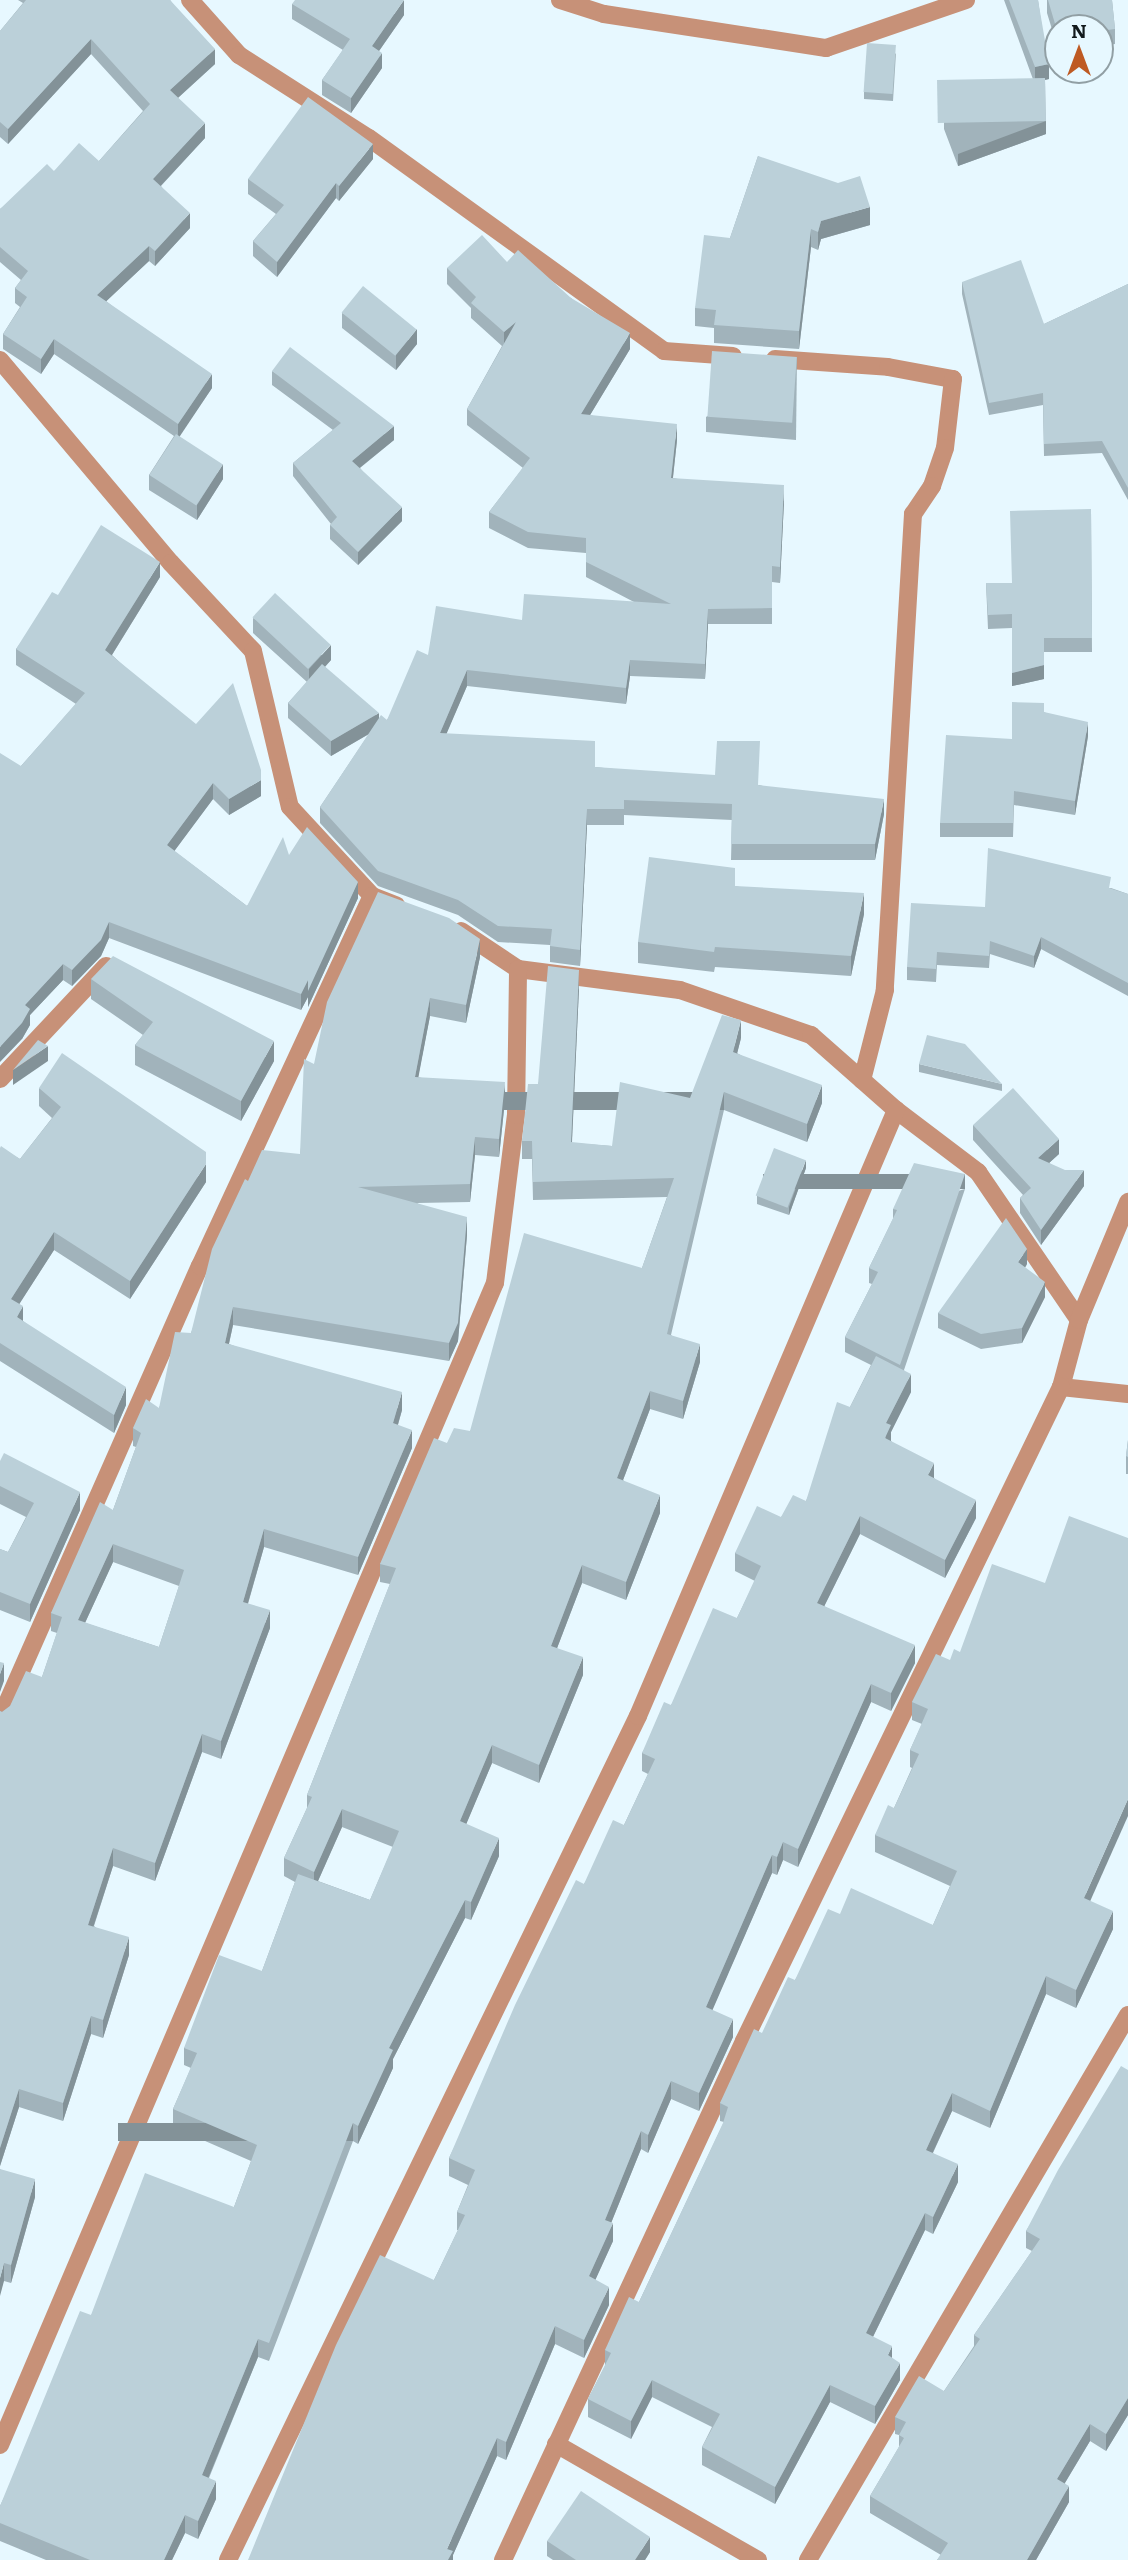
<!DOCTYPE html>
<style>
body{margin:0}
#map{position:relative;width:1128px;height:2560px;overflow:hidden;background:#e7f8ff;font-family:Literata,serif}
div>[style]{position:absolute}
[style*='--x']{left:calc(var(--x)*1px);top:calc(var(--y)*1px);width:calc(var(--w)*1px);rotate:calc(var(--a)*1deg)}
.minor>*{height:18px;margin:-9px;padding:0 9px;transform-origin:9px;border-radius:9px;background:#c79178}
.wall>*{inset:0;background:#a1b3bb}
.shaded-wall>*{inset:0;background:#839298;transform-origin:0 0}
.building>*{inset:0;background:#bbd0d9;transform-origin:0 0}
span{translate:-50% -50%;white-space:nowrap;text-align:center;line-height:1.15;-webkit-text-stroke:7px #e7f8ff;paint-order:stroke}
.north{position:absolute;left:1044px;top:14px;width:70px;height:70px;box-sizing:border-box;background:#e7f8ff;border:2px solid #919fa4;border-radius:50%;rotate:0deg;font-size:19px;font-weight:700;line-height:28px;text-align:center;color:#11191c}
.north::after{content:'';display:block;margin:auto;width:24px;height:32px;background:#be5a23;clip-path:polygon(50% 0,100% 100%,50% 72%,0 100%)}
</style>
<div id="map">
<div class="minor">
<div style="--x:190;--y:0;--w:74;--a:48.3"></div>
<div style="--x:239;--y:55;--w:154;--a:32.6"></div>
<div style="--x:369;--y:138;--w:364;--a:35.8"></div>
<div style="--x:664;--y:351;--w:69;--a:4.1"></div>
<div style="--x:560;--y:0;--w:46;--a:17.7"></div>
<div style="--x:604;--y:14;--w:225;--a:8.7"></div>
<div style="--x:826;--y:48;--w:148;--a:-18.9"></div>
<div style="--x:775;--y:359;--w:113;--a:4"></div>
<div style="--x:888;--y:367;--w:66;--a:10.5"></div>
<div style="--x:953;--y:379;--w:69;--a:96.6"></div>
<div style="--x:945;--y:448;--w:40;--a:108.9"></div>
<div style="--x:932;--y:486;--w:34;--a:124"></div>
<div style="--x:913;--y:514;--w:477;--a:93.4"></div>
<div style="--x:885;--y:990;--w:93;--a:104.3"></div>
<div style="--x:0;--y:360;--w:265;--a:49.9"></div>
<div style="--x:171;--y:563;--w:120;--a:47"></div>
<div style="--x:253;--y:651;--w:160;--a:76.7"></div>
<div style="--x:290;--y:807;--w:121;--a:47.3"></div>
<div style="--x:372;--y:896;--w:26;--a:21"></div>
<div style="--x:461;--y:931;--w:69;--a:33.7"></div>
<div style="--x:518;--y:969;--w:163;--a:7.4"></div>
<div style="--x:680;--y:990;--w:139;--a:19"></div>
<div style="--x:811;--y:1035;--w:113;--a:41.4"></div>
<div style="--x:896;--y:1110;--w:103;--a:37.1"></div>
<div style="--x:978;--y:1172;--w:179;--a:55.7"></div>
<div style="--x:1079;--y:1320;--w:69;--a:105"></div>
<div style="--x:1061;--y:1387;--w:67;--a:6"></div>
<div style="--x:0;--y:1079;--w:155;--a:-46.8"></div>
<div style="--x:1079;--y:1320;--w:128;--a:-67.4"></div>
<div style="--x:0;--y:1719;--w:495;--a:-66.2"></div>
<div style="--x:200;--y:1266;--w:408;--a:-65.1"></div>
<div style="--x:556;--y:2444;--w:233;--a:29.9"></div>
<div style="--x:0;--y:2445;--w:1263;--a:-66.93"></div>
<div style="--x:495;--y:1283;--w:169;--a:-82.9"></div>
<div style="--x:516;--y:1115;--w:146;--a:-89.2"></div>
<div style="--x:228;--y:2560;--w:938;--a:-64.09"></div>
<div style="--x:638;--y:1716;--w:659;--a:-66.94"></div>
<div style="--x:503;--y:2560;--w:572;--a:-65.09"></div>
<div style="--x:744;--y:2041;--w:727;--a:-64.14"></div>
<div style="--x:808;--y:2560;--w:632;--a:-59.58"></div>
</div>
<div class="wall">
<div style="clip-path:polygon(18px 0,170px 0,215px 64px,178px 98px,205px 138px,161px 186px,190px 228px,155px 266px,149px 261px,106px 301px,212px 388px,179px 436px,223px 479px,197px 520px,149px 490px,149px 475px,174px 436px,54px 354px,41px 374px,3px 349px,3px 334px,20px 307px,15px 303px,15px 288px,21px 280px,0 262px,0 209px,54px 171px,99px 161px,143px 111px,91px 54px,8px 144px,0 137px,0 31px,23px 3px)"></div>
<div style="clip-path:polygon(1004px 0,1038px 0,1049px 79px,1045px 80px,1046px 134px,958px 166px,944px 129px,944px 116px,1034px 82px)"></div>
<div style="clip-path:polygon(1047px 0,1112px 0,1115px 29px,1115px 44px,1100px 46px,1100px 28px,1058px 28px,1058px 49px,1047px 13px)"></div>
<div style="clip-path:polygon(292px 4px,404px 15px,379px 51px,382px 68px,351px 113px,322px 95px,322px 80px,343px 50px,292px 19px)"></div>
<div style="clip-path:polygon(896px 53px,893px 101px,864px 99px,864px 92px)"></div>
<div style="clip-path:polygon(758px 156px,870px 225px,821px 239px,818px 250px,811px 247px,799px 349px,714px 343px,714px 328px,695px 326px,695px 308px,730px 238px)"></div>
<div style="clip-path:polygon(373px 159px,339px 201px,336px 198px,277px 277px,253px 256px,253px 241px,276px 214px,248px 194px,248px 179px)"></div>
<div style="clip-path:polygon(507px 262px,571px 298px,630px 349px,590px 415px,677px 440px,673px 478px,784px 501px,780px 583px,772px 582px,772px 624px,708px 624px,705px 679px,630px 676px,626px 704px,467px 686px,446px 734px,595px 767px,759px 785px,884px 814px,875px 860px,731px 860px,732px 820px,624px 815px,624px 825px,587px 825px,580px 966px,550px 962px,550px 945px,498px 942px,458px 915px,378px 886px,320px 823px,320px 807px,369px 734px,331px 756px,288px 718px,288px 703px,307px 682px,253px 633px,253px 618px,331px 660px,325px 667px,379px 719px,387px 720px,428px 655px,522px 620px,634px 602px,586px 577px,586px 553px,528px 548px,489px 528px,489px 512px,523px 468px,467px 425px,467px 409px,502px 346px,471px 318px,471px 308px,447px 284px,447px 268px)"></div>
<div style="clip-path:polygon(962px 282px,1044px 324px,1128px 284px,1128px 500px,1102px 453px,1044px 456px,1043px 405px,989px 415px,962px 294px)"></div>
<div style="clip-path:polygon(342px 313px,417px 344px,396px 370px,342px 328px)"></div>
<div style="clip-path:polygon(797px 357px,796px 440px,706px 432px,706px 417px)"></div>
<div style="clip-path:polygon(272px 371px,394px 440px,360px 468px,402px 521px,358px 565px,330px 539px,330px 525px,331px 524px,293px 476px,293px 463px,333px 430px,272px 385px)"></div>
<div style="clip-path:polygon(1091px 509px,1092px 652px,1044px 652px,1044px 679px,1012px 686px,1012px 628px,988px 629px,986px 583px,1012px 583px)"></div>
<div style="clip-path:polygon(160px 577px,112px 655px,261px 796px,229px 815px,213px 799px,174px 851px,247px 906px,289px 855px,358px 898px,308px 1007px,308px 997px,301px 1010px,109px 938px,101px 956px,72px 986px,63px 980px,30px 1015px,30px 1025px,22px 1039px,21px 766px,76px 704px,16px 665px,16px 649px,58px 595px)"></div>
<div style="clip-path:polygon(1044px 712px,1088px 736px,1075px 815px,1014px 805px,1013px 837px,940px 837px,940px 823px,1012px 739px)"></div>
<div style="clip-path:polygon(735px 886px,864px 914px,851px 976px,715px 967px,714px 972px,638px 963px,638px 942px)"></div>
<div style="clip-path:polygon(1111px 888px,1128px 894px,1128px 996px,1041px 949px,1034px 968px,990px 954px,989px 968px,937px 965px,936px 982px,907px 980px,907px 967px,985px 907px)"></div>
<div style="clip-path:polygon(evenodd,480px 957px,466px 1023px,430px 1016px,418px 1077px,505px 1100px,499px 1157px,475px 1155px,470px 1202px,417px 1203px,467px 1235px,458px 1341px,449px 1361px,233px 1325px,229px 1344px,402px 1410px,398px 1425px,412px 1448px,358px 1575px,264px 1547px,248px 1604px,270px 1628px,221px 1759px,202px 1752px,155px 1881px,113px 1866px,94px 1926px,129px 1955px,103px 2038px,91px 2034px,63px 2121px,19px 2107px,0 2166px,0 1711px,2px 1712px,10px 1706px,42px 1677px,57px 1633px,51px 1631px,51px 1613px,113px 1510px,136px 1447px,133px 1446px,133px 1428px,159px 1408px,191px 1333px,248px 1181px,300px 1154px,314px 1064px,480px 957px,113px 1562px,179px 1586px,159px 1647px,85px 1623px,113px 1562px)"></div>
<div style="clip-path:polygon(91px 979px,274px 1061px,241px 1121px,135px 1065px,135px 1045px,143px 1035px,91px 999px)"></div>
<div style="clip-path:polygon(evenodd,579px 988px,572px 1143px,612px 1146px,690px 1098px,741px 1038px,737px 1053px,822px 1103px,807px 1142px,724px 1110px,671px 1335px,700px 1362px,683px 1419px,650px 1409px,623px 1480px,660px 1513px,626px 1600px,582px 1583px,557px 1648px,583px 1675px,539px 1783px,492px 1763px,466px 1824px,499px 1856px,471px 1920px,465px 1918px,393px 2059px,393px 2068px,358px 2144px,353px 2141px,269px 2361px,258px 2357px,209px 2478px,216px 2499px,198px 2539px,185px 2533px,172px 2560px,46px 2560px,0 2541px,0 2506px,91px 2315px,234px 2207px,251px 2161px,173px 2127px,173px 2109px,191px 2068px,184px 2065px,184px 2048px,262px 1971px,295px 1882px,284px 1876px,284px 1858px,307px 1808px,307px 1795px,390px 1584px,380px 1582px,380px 1564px,447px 1443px,470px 1431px,642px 1268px,667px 1197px,533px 1200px,532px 1159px,522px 1159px,522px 1141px,538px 1084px,579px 988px,342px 1827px,393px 1847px,370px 1900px,318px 1881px,342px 1827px)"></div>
<div style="clip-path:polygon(919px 1064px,1002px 1084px,1002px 1091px,919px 1072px)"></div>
<div style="clip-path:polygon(39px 1088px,206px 1182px,130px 1299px,54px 1250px,19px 1304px,23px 1321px,126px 1405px,114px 1433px,0 1361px,0 1148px,20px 1159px,52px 1118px,39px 1106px)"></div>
<div style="clip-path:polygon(973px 1125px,1059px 1154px,1049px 1163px,1084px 1186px,1041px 1245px,1020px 1213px,1020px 1198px,1023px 1195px,973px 1140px)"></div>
<div style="clip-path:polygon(806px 1168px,789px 1215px,757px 1204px,757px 1196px)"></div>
<div style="clip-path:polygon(965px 1189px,904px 1370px,911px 1392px,891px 1432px,891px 1441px,934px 1478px,976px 1518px,945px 1578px,860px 1534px,824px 1606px,915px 1663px,891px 1711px,871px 1702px,798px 1867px,783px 1860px,777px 1875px,772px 1873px,712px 2010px,733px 2037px,699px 2111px,671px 2099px,648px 2153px,641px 2149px,611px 2223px,613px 2241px,595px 2280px,609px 2305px,584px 2358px,555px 2344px,506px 2460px,497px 2456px,453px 2555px,453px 2560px,434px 2280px,458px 2230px,457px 2230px,457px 2212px,468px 2185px,449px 2176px,449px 2158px,584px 1884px,624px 1825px,648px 1774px,642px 1771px,642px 1753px,671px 1705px,737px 1618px,755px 1581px,735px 1571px,735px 1553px,781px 1517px,806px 1501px,850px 1407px,871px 1365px,845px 1352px,845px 1337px,872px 1284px,869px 1283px,869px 1268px,893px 1219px,893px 1209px)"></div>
<div style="clip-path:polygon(1027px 1264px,1025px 1268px,1045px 1297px,1022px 1343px,981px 1349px,938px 1328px,938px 1313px)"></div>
<div style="clip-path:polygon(1128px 1440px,1128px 1474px,1126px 1474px,1126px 1456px)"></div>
<div style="clip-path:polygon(0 1461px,80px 1510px,30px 1622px,0 1610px,0 1549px,8px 1552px,26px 1517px,0 1504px)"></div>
<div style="clip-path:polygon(936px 1654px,1090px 1901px,1113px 1929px,1076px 2008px,1046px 1994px,990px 2128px,952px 2111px,933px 2153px,958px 2182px,933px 2234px,925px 2230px,873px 2337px,892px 2358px,900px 2380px,875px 2424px,830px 2402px,775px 2504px,702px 2465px,702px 2447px,712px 2427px,652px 2397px,631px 2439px,588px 2417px,588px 2399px,605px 2366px,605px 2350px,639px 2302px,724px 2122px,720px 2121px,720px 2103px,795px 1980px,840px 1914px,933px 1925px,950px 1886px,875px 1852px,875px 1835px,894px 1808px,912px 1768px,910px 1767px,910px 1750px,922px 1724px,912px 1720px,912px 1702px)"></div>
<div style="clip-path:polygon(1128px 2070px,1128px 2415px,1106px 2451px,1090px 2441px,1065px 2483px,1069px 2502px,1036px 2560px,937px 2560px,941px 2555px,870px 2513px,870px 2496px,899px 2447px,899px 2435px,895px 2434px,895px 2417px,944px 2391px,974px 2346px,974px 2335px,1032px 2251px,1026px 2248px,1026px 2231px)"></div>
<div style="clip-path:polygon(0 2169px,35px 2197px,11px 2283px,4px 2281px)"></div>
<div style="clip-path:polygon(547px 2541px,650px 2552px,645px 2560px,553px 2560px,547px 2556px)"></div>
</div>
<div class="shaded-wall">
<div style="clip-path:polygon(404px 0,404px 15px,372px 61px,372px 46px)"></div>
<div style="clip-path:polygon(91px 39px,91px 54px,8px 144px,8px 129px)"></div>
<div style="clip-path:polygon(215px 49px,215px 64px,170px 105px,170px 90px)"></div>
<div style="clip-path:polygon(382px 53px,382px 68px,351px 113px,351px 98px)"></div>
<div style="clip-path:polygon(1049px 64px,1049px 79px,1035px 82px,1035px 67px)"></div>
<div style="clip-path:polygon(1046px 121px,1046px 134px,958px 166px,958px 154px)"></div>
<div style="clip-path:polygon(205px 123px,205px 138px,153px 194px,153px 179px)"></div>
<div style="clip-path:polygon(373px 144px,373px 159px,339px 201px,339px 186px)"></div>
<div style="clip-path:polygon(336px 183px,336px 198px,277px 277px,277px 262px)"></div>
<div style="clip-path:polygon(870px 207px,870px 225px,821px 239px,818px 250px,818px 232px,821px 221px)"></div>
<div style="clip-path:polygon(190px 213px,190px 228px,155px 266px,155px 251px)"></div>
<div style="clip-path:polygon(811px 229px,811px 247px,799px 349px,799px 331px)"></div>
<div style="clip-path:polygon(149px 246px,149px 261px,97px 310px,97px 295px)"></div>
<div style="clip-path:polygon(516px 322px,504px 348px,504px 332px)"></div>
<div style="clip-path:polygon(417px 329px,417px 344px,396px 370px,396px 355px)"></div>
<div style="clip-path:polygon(630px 333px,630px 349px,581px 430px,581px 414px)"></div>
<div style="clip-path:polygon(54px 339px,54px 354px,41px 374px,41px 359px)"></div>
<div style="clip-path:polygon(212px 374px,212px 388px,178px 439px,178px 424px)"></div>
<div style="clip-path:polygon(677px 424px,677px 440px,671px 494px,671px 478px)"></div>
<div style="clip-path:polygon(394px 426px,394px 440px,352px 474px,352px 461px)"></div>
<div style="clip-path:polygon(223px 464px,223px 479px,197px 520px,197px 505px)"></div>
<div style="clip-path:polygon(784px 485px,784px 501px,780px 583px,780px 567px)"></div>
<div style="clip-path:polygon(402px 507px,402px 521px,358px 565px,358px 552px)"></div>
<div style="clip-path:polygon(160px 562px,160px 577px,105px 666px,105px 650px)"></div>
<div style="clip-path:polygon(708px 609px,708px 624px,705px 679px,705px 664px)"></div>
<div style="clip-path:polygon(331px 645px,331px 660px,309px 684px,309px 669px)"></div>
<div style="clip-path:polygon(630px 660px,630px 676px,626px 704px,626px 688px)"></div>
<div style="clip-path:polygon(1044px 665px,1044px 679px,1012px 686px,1012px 673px)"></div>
<div style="clip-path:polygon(467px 670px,467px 686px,440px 749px,440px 733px)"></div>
<div style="clip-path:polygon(379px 713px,379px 728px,331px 756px,331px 741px)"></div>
<div style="clip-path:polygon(1088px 722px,1088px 736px,1075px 815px,1075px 801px)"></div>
<div style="clip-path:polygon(261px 780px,261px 796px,229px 815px,229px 799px)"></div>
<div style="clip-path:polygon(213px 783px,213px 799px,167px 861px,167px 845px)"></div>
<div style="clip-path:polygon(884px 799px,884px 814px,875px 860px,875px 844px)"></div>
<div style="clip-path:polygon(587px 809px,587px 825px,580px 966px,580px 950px)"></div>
<div style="clip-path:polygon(358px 882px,358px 898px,308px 1007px,308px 997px,301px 1010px,301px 994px)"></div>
<div style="clip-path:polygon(864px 893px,864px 914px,851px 976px,851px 956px)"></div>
<div style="clip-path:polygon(109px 922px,109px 938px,101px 956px,72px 986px,72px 970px)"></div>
<div style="clip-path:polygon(1041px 937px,1041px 949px,1034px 968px,1034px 956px)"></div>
<div style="clip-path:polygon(480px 939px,480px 957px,466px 1023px,466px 1005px)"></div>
<div style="clip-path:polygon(63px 964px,63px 980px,30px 1015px,30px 1025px,22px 1039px,0 1062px,0 1047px,25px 1005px)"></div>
<div style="clip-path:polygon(579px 970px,579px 988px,571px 1160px,571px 1142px)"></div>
<div style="clip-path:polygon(430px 998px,430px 1016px,415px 1095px,415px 1077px)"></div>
<div style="clip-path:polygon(741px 1020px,741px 1038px,733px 1070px,733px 1052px)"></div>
<div style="clip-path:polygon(274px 1041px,274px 1061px,241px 1121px,241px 1101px)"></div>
<div style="clip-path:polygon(48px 1046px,48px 1061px,13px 1085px,13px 1070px)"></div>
<div style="clip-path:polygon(505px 1082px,505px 1100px,499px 1157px,499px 1139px)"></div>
<div style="clip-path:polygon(822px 1085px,822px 1103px,807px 1142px,807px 1124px)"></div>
<div style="left:724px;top:1092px;width:18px;height:249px;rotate:90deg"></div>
<div style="clip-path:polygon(475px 1137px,475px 1155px,470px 1202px,470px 1184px)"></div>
<div style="clip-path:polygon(1059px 1139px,1059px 1154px,1038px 1173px,1038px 1158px)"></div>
<div style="clip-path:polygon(806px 1160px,806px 1168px,789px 1215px,789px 1207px)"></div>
<div style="clip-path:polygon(206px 1164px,206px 1182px,130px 1299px,130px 1281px)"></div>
<div style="clip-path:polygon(1084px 1170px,1084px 1186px,1041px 1245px,1041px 1230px)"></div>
<div style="left:965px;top:1174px;width:15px;height:202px;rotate:90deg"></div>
<div style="clip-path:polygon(467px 1217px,467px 1235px,458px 1341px,449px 1361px,449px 1343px)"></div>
<div style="clip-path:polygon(54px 1232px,54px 1250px,11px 1317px,11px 1299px)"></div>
<div style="clip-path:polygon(1027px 1249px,1027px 1264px,1018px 1278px,1018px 1262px)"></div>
<div style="clip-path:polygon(1045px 1282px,1045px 1297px,1022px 1343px,1022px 1328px)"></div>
<div style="clip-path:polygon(23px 1306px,23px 1324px,17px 1317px)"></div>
<div style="clip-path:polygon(233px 1307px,233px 1325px,225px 1361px,225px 1343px)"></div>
<div style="clip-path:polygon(700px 1344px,700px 1362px,683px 1419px,683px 1401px)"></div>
<div style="clip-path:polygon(911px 1374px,911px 1392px,891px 1432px,891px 1443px,885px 1456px,886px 1423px)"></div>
<div style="clip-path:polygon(126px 1387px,126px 1405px,114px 1433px,114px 1415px)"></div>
<div style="clip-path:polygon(650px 1391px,650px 1409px,617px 1496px,617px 1478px)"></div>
<div style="clip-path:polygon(402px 1392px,402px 1410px,393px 1441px,393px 1423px)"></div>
<div style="clip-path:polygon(412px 1430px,412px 1448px,358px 1575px,358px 1557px)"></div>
<div style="clip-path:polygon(934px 1463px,934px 1481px,928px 1475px)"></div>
<div style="clip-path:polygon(80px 1492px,80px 1510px,30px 1622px,30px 1604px)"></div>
<div style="clip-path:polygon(660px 1495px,660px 1513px,626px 1600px,626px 1582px)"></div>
<div style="clip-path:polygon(976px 1500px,976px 1518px,945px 1578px,945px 1560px)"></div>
<div style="clip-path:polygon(860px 1516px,860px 1534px,817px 1621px,817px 1603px)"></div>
<div style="clip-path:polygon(264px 1529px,264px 1547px,243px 1620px,243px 1602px)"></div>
<div style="clip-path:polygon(113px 1544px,113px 1562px,78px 1638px,78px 1620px)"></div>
<div style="clip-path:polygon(582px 1565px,582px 1583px,551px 1664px,551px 1646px)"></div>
<div style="clip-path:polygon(270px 1610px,270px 1628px,221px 1759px,221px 1741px)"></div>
<div style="clip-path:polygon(915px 1645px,915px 1663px,891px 1711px,891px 1693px)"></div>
<div style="clip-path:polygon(583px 1657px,583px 1675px,539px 1783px,539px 1765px)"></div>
<div style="clip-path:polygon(4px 1663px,4px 1681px,0 1692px,0 1674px)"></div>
<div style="clip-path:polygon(871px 1684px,871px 1702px,798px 1867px,798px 1849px)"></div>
<div style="clip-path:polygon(202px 1734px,202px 1752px,155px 1881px,155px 1863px)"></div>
<div style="clip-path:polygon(492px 1745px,492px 1763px,460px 1839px,460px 1821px)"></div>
<div style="clip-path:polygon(1128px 1799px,1128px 1816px,1084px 1915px,1084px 1898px)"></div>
<div style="clip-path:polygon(342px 1809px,342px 1827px,314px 1890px,314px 1872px)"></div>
<div style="clip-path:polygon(499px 1838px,499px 1856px,471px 1920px,471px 1902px)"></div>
<div style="clip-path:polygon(783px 1842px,783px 1860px,777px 1875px,777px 1857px)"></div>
<div style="clip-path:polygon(113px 1848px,113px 1866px,88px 1943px,88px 1925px)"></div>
<div style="clip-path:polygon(772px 1855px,772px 1873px,706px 2025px,706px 2007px)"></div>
<div style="clip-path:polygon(465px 1900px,465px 1918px,393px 2059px,393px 2068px,358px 2144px,358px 2126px,389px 2048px)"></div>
<div style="clip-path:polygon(1113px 1911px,1113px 1929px,1076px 2008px,1076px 1990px)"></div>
<div style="clip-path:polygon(129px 1937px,129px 1955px,103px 2038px,103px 2020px)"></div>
<div style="clip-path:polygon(1046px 1976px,1046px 1994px,990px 2128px,990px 2111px)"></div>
<div style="clip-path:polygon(91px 2016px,91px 2034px,63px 2121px,63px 2103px)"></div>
<div style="clip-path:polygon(733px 2019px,733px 2037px,699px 2111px,699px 2093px)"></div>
<div style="clip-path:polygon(671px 2081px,671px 2099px,648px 2153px,648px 2135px)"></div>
<div style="clip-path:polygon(19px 2089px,19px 2107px,0 2166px,0 2148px)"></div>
<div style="clip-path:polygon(952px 2093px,952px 2111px,926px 2167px,926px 2150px)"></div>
<div style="left:353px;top:2123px;width:18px;height:235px;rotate:90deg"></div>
<div style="clip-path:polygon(641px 2131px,641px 2149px,605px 2238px,605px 2220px)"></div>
<div style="clip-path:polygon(958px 2164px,958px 2182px,933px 2234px,933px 2217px)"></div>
<div style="clip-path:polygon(35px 2179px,35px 2197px,11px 2283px,11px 2265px)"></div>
<div style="clip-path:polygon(925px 2213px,925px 2230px,866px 2351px,866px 2333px)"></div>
<div style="clip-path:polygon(613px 2223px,613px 2241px,589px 2294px,589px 2276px)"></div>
<div style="clip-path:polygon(4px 2263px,4px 2281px,0 2296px,0 2278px)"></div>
<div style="clip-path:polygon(609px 2287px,609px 2305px,584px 2358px,584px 2340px)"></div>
<div style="clip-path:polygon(555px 2326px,555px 2344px,506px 2460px,506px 2442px)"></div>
<div style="clip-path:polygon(258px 2339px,258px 2357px,202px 2493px,202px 2475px)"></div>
<div style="clip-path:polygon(892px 2346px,892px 2363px,888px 2355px)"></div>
<div style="clip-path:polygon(900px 2363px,900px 2380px,875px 2424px,875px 2406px)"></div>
<div style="clip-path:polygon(652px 2380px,652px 2397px,631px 2439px,631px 2421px)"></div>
<div style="clip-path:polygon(830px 2385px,830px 2402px,775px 2504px,775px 2487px)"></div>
<div style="clip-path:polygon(1128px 2398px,1128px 2415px,1106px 2451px,1106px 2434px)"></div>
<div style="clip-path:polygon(1090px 2424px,1090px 2441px,1057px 2496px,1057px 2479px)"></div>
<div style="clip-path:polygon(497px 2438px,497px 2456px,453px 2555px,453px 2560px,447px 2560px,447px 2549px)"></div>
<div style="clip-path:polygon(216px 2481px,216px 2499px,198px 2539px,198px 2521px)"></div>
<div style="clip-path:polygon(1069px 2486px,1069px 2502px,1036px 2560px,1027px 2560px)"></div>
<div style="clip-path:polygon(185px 2515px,185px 2533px,172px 2560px,164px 2560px)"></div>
<div style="clip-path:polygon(650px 2537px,650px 2552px,645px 2560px,635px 2560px)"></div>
</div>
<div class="building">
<div style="clip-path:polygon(26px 0,170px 0,215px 49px,170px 90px,205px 123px,153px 179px,190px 213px,155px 251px,149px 246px,97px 295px,212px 374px,178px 424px,54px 339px,41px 359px,3px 334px,27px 297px,15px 288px,28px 271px,0 247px,0 209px,47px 164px,54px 171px,79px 143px,99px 161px,150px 104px,91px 39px,8px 129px,0 122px,0 31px)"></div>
<div style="clip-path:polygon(295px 0,404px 0,372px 46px,382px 53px,351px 98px,322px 80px,350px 39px,292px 4px)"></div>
<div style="clip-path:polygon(1009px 0,1038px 0,1049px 64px,1035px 67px)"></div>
<div style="clip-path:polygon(1048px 0,1112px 0,1115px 29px,1100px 31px,1100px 28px,1058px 28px,1058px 34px)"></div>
<div style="left:867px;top:43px;width:29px;height:49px;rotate:4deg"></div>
<div style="left:1045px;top:78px;width:43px;height:108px;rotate:89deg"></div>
<div style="clip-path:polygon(308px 97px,373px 144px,339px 186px,336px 183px,277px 262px,253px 241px,284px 205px,248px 179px)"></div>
<div style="clip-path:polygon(758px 156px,838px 183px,860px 176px,870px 207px,821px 221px,818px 232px,811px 229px,799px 331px,714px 325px,716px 310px,695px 308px,704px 235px,730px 238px)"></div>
<div style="clip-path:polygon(482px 235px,507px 262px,518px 250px,571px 298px,630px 333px,581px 414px,677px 424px,671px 478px,784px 485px,780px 567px,772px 566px,772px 608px,708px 609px,705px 664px,630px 660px,626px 688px,467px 670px,440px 733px,595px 741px,595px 767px,715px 775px,717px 741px,760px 741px,758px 785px,884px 799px,875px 844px,731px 844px,732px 804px,624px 800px,624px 809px,587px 809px,580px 950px,550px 946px,552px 929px,498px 926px,458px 900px,378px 871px,320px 807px,381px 715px,387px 720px,417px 650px,428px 655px,436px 606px,522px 620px,524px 594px,671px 604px,586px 562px,586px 538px,528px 532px,489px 512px,530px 458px,467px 409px,516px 322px,504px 332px,471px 303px,476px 297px,447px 268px)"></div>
<div style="clip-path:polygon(1021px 260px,1044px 324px,1128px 284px,1128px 488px,1102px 441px,1044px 444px,1043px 393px,989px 403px,962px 282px)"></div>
<div style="left:363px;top:286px;width:69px;height:34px;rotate:39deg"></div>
<div style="clip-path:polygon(290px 347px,394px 426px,352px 461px,402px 507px,358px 552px,330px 525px,337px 517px,293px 463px,341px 423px,272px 371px)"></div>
<div style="left:712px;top:351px;width:85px;height:66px;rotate:4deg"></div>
<div style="left:176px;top:434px;width:56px;height:49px;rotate:33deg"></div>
<div style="clip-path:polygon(1091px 509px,1092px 638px,1044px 638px,1044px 665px,1012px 673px,1012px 614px,988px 615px,986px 583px,1012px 583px,1010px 511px)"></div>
<div style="clip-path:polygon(101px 525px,160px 562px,105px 650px,196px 724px,233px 683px,261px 770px,261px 780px,229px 799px,213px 783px,167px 845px,247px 906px,283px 837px,289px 855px,307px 827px,358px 882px,308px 991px,308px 980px,301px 994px,109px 922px,101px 940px,72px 970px,63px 964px,25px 1005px,30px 1009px,22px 1023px,0 1047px,0 753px,21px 766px,85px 693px,16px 649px,52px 592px,58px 595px)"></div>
<div style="left:275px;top:593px;width:76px;height:33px;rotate:43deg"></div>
<div style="clip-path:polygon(322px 664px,379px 713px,331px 741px,288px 703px)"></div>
<div style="clip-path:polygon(1012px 702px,1044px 703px,1044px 712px,1088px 722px,1075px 801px,1014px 791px,1013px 823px,940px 823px,946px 735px,1012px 739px)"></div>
<div style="clip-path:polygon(988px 848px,1111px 877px,1109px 888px,1128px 894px,1128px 983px,1041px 937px,1034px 956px,990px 941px,989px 956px,937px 952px,936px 969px,907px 967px,911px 903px,985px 907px)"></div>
<div style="clip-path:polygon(649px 857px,735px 868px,735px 886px,864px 893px,851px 956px,715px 947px,714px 952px,638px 942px)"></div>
<div style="clip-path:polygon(evenodd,378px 892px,449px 918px,480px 939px,466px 1005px,430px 998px,415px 1077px,505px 1082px,499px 1139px,475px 1137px,470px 1184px,358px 1187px,467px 1217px,458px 1323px,449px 1343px,233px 1307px,225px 1343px,402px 1392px,393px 1423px,412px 1430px,358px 1557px,264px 1529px,243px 1602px,270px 1610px,221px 1741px,202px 1734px,155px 1863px,113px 1848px,88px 1925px,129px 1937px,103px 2020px,91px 2016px,63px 2103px,19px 2089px,0 2148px,0 1711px,2px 1712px,10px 1706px,26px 1671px,42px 1677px,62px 1617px,51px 1613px,100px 1502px,113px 1510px,141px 1433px,133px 1428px,146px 1399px,159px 1408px,175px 1332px,191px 1333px,212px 1249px,245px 1179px,248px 1181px,262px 1150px,300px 1154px,304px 1059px,314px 1064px,327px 1002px,378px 892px,113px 1544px,184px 1570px,159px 1647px,78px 1620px,113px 1544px)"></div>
<div style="clip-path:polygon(113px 956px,274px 1041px,241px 1101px,135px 1045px,153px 1022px,91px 979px)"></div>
<div style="clip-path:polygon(548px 966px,579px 970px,571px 1142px,612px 1146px,620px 1082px,690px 1098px,722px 1015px,741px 1020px,733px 1052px,822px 1085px,807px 1124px,724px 1092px,667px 1334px,700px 1344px,683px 1401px,650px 1391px,617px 1478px,660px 1495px,626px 1582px,582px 1565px,551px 1646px,583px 1657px,539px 1765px,492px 1745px,460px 1821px,499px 1838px,471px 1902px,465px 1900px,389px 2048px,393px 2050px,358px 2126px,353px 2123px,269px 2343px,258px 2339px,202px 2475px,216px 2481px,198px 2521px,185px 2515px,164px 2560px,90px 2560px,0 2523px,0 2506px,80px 2311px,91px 2315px,145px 2173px,234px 2207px,257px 2145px,173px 2109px,197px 2053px,184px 2048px,219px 1955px,262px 1971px,298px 1874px,370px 1900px,399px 1831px,342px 1809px,314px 1872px,284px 1858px,312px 1797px,307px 1795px,396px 1568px,380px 1564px,434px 1438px,447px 1443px,454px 1428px,470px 1431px,524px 1233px,642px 1268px,674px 1178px,533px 1182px,532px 1141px,522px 1141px,528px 1084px,538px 1084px)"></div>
<div style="clip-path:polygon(927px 1035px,965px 1044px,1002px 1084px,919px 1064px)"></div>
<div style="clip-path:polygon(38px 1040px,48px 1046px,13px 1070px)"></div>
<div style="clip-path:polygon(62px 1053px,206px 1152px,206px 1164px,130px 1281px,54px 1232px,11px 1299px,23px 1306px,17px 1317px,126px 1387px,114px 1415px,0 1343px,0 1148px,1px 1146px,20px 1159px,61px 1107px,39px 1088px)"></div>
<div style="clip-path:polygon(1013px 1088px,1059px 1139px,1038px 1158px,1065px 1170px,1084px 1170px,1041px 1230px,1020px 1198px,1031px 1188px,973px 1125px)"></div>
<div style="left:774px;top:1148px;width:34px;height:51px;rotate:21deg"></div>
<div style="clip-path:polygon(914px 1163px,965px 1174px,900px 1365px,845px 1337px,878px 1272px,869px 1268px,897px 1210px,893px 1209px)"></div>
<div style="clip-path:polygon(1006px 1218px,1027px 1249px,1018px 1262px,1045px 1282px,1022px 1328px,981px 1334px,938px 1313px)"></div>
<div style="clip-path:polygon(876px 1356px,911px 1374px,886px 1423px,891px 1425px,885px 1438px,934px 1463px,928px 1475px,976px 1500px,945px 1560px,860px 1516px,817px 1603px,915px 1645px,891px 1693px,871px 1684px,798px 1849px,783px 1842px,777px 1857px,772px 1855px,706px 2007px,733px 2019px,699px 2093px,671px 2081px,648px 2135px,641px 2131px,605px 2220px,613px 2223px,589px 2276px,609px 2287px,584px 2340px,555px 2326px,506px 2442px,497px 2438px,447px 2549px,453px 2551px,448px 2560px,248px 2560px,336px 2345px,380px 2255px,434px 2280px,465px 2215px,457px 2212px,475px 2170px,449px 2158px,515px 2005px,576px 1880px,584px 1884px,613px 1820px,624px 1825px,655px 1759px,642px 1753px,664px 1702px,671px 1705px,713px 1608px,737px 1618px,761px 1566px,735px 1553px,757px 1506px,781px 1517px,793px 1495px,806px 1501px,837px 1402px,850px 1407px)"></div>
<div style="clip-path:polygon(1128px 1440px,1128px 1457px,1126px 1456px)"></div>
<div style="clip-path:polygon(4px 1453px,80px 1492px,30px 1604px,0 1592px,0 1549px,8px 1552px,34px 1503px,0 1486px,0 1461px)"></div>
<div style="clip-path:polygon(1069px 1516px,1128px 1538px,1128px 1799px,1084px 1898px,1113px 1911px,1076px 1990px,1046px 1976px,990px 2111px,952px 2093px,926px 2150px,958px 2164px,933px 2217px,925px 2213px,866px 2333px,892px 2346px,888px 2355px,900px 2363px,875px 2406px,830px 2385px,775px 2487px,702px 2447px,720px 2414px,652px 2380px,631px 2421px,588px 2399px,611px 2353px,605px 2350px,629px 2297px,639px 2302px,723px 2123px,728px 2107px,720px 2103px,754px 2029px,762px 2033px,788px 1977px,795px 1980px,828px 1909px,840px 1914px,851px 1888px,933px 1925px,957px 1871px,875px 1835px,888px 1805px,894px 1808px,919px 1754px,910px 1750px,928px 1709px,912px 1702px,936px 1654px,950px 1660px,954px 1649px,960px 1652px,992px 1564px,1045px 1583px)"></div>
<div style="clip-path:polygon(0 1662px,4px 1663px,0 1674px)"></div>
<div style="clip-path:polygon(1121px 2066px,1128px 2070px,1128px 2398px,1106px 2434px,1090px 2424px,1057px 2479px,1069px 2486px,1027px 2560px,937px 2560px,948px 2543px,870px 2496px,904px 2438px,899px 2435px,906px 2422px,895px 2417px,919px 2376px,944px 2391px,980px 2339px,974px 2335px,1040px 2239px,1026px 2231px,1058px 2170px)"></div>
<div style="clip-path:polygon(0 2169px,35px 2179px,11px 2265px,4px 2263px,0 2278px)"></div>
<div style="clip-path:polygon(581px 2491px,650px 2537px,635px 2560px,576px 2560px,547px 2541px)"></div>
</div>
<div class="north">N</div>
</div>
